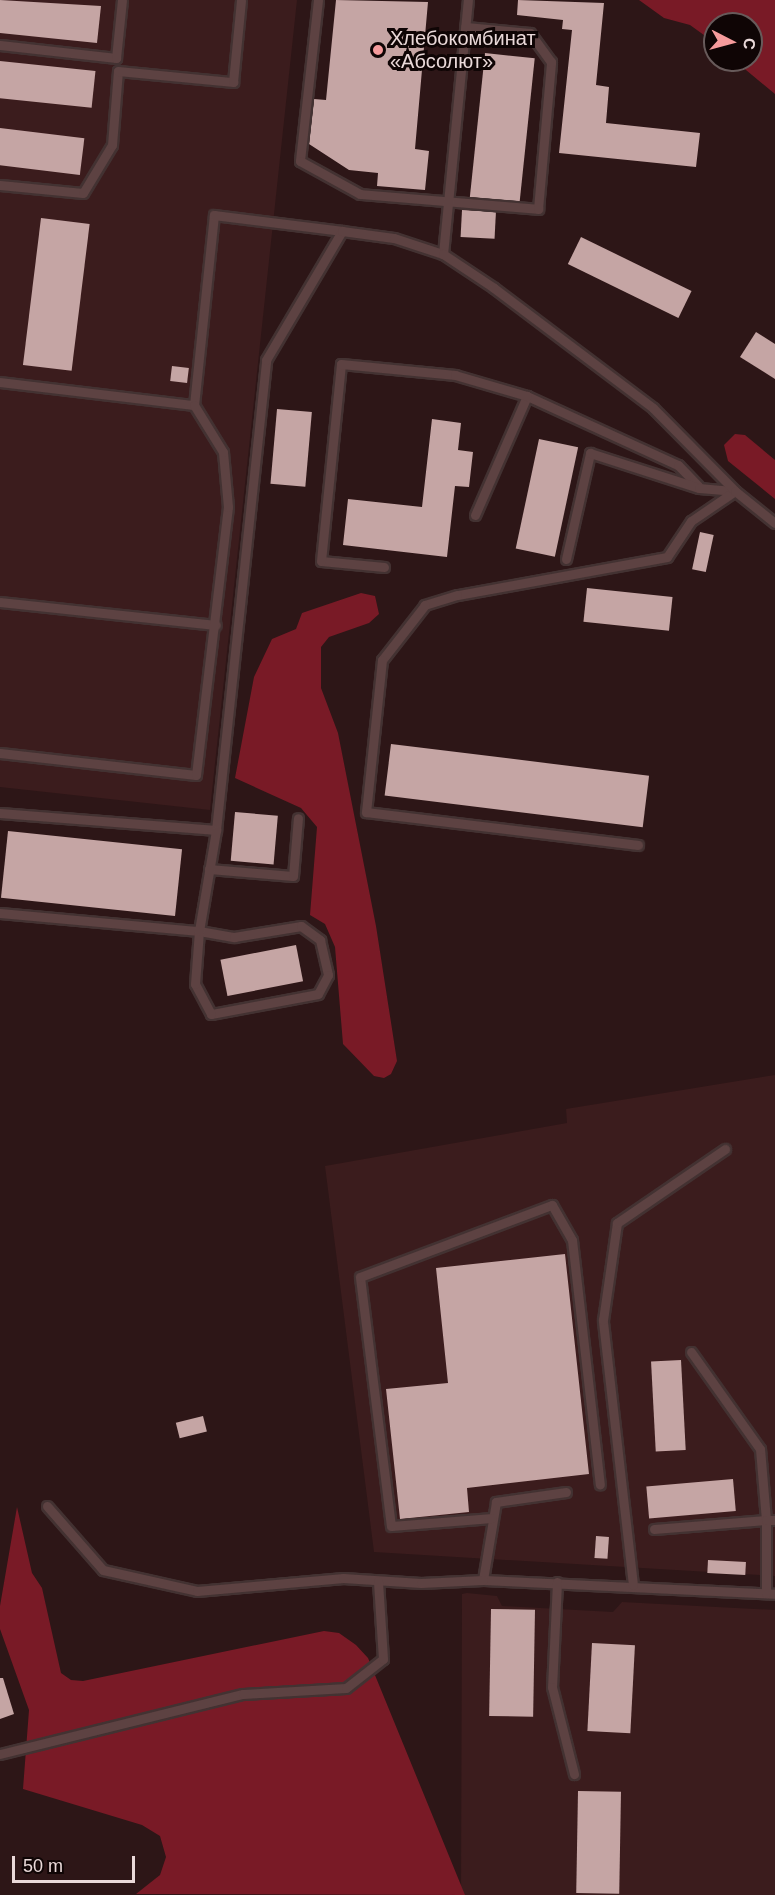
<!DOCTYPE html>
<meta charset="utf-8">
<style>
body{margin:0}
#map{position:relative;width:775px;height:1895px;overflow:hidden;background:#2d1617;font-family:Arial,sans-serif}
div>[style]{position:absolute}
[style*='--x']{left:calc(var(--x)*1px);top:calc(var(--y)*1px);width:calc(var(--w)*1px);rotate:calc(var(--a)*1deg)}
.built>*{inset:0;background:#3b1c1d}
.forest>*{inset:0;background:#791a26}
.building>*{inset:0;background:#c5a5a4;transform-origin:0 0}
.roads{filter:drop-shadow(2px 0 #433232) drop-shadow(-2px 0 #433232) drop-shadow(0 2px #433232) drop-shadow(0 -2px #433232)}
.service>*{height:9px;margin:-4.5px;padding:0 4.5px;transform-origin:4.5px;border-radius:4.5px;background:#5d4242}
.dots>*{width:16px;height:16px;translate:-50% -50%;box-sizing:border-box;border:3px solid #0f0505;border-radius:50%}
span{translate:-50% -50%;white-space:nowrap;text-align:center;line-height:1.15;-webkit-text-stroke:6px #0f0505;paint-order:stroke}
.poi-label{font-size:20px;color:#ead9d9}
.left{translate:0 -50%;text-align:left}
.north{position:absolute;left:703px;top:12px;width:60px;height:60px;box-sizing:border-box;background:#0f0505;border:2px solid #675a5a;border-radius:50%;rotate:96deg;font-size:16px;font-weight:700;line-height:24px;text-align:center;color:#ead9d9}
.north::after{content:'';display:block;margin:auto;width:21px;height:27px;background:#f59b9c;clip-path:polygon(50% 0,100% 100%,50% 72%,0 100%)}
.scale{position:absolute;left:12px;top:1856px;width:123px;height:27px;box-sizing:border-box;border:3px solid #ead9d9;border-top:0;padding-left:8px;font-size:18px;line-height:21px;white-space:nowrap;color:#ead9d9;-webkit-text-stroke:4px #0f0505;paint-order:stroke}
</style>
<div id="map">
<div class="built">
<div style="clip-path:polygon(0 0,297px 0,210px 810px,0 787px)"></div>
<div style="clip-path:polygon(775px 1075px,775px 1576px,374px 1552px,325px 1166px,567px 1123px,566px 1109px)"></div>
<div style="clip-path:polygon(467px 1593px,497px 1596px,502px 1606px,613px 1612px,622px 1602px,775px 1610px,775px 1895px,461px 1895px,462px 1594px)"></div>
</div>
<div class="forest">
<div style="clip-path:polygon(639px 0,775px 0,775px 94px,734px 60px,751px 60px,751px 24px,715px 24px,715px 43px,690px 25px,664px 18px)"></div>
<div style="clip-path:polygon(735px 434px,745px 435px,775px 460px,775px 499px,728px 461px,724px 445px)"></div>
<div style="clip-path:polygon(361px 593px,375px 596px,379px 614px,369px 623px,329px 637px,321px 647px,321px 688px,338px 733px,376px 926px,397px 1061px,391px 1074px,384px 1078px,374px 1076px,343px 1044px,335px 947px,325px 924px,310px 915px,317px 827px,301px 808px,235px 778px,254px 677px,272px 639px,296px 629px,302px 613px)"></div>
<div style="clip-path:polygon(17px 1507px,32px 1573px,42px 1588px,61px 1673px,71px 1680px,83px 1681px,324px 1631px,339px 1633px,356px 1645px,368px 1658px,465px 1895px,136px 1894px,160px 1875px,166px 1857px,160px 1836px,142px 1825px,23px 1789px,29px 1710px,0 1629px,0 1606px)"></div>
</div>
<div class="building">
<div style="clip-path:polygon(0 0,101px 6px,97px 43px,0 33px)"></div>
<div style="clip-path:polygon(336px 0,428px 2px,415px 149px,429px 151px,425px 190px,377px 186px,378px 173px,349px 170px,309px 144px,314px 99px,326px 100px)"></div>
<div style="clip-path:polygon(518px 0,604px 3px,596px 85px,609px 87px,606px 123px,700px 133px,696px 167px,559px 153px,572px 30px,562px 29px,563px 20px,517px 15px)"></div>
<div style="left:485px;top:53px;width:50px;height:145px;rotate:6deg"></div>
<div style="left:0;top:61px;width:96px;height:37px;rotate:6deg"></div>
<div style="left:0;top:128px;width:85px;height:37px;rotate:7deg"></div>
<div style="left:462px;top:210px;width:34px;height:27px;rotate:3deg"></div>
<div style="left:41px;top:218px;width:49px;height:148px;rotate:7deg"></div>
<div style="left:581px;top:237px;width:123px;height:30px;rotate:26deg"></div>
<div style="clip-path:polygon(756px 332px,775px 344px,775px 379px,740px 357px)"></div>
<div style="left:172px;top:366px;width:17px;height:15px;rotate:7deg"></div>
<div style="left:277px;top:409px;width:35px;height:75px;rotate:5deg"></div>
<div style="clip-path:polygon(432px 419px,461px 423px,458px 450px,473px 452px,469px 487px,455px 486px,447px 557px,343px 545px,348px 499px,422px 507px)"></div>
<div style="left:539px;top:439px;width:40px;height:112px;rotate:12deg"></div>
<div style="left:700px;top:532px;width:14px;height:38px;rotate:12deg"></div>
<div style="left:587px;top:588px;width:86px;height:34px;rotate:6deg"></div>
<div style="left:391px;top:744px;width:260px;height:52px;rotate:7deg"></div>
<div style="left:235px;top:812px;width:43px;height:49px;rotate:5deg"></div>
<div style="left:8px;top:831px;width:175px;height:67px;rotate:6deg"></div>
<div style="left:296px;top:945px;width:37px;height:77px;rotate:79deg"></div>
<div style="clip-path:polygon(565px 1254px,589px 1474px,467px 1488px,469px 1512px,400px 1519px,386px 1389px,448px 1383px,436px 1268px)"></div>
<div style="left:681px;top:1360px;width:90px;height:30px;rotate:87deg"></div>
<div style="left:203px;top:1416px;width:16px;height:28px;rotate:76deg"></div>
<div style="left:733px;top:1479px;width:32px;height:87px;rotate:85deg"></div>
<div style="left:596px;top:1536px;width:13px;height:22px;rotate:4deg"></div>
<div style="left:708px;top:1560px;width:38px;height:13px;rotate:3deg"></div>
<div style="left:491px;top:1609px;width:44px;height:107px;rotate:1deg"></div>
<div style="left:592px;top:1643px;width:43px;height:88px;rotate:3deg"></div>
<div style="clip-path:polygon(0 1678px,3px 1678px,14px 1714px,0 1719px)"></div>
<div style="left:578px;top:1791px;width:43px;height:102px;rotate:1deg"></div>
</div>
<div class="roads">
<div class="service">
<div style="--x:318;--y:0;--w:162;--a:96.4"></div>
<div style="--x:300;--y:161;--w:68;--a:28.8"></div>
<div style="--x:360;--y:194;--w:179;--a:4.8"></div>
<div style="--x:538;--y:209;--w:148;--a:-84.9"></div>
<div style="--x:551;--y:62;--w:36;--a:-126"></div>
<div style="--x:530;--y:33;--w:65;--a:-174.7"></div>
<div style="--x:0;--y:45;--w:117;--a:6.4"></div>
<div style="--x:116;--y:58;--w:58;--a:-84.1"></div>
<div style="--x:0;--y:185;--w:83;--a:5.5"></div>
<div style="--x:83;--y:193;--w:56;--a:-58.9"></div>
<div style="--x:112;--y:145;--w:74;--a:-85.4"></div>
<div style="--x:118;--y:71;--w:116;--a:5.5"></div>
<div style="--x:233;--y:82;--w:82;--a:-84.4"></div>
<div style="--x:443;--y:254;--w:255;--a:-84.4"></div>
<div style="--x:0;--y:382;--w:195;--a:6.8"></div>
<div style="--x:194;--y:405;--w:191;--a:-84"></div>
<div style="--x:214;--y:215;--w:129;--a:7.1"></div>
<div style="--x:475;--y:515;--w:130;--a:-66.4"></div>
<div style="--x:527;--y:396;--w:166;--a:24.6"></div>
<div style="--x:678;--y:465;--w:29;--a:46"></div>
<div style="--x:566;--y:559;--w:109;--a:-77.2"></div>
<div style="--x:590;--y:453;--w:114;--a:17.8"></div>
<div style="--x:699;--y:488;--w:36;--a:5"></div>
<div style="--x:735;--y:491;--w:53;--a:145.7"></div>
<div style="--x:691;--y:521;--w:43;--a:123.7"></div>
<div style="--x:667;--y:557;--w:213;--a:169.7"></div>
<div style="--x:457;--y:595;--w:34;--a:163"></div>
<div style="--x:425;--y:605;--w:70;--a:128"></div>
<div style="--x:382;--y:660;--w:153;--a:96"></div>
<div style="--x:366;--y:812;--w:274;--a:6.9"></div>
<div style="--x:384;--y:567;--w:63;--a:-174.6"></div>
<div style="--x:321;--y:561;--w:198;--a:-84.2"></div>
<div style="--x:341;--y:364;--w:115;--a:5.5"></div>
<div style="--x:455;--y:375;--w:75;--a:16.3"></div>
<div style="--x:0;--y:602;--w:217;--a:6.1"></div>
<div style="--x:0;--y:753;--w:197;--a:6.4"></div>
<div style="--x:196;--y:775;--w:270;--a:-83.2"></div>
<div style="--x:228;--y:507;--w:55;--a:-95.2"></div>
<div style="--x:223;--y:452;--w:55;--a:-121.7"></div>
<div style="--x:0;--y:813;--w:217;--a:4.5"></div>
<div style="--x:216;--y:830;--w:473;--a:-83.9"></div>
<div style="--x:266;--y:360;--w:150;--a:-59.5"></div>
<div style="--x:342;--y:231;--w:52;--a:7.7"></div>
<div style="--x:394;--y:238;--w:52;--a:18.1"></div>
<div style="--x:443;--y:254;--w:61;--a:33.7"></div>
<div style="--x:494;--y:288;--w:199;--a:37"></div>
<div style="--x:653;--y:408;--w:117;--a:45.3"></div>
<div style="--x:735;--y:491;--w:51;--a:38.7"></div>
<div style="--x:209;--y:869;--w:84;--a:4.8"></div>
<div style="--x:293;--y:876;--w:58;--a:-85.1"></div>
<div style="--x:0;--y:913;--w:200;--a:5.2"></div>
<div style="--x:199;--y:931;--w:36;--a:10"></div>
<div style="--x:234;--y:937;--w:68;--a:-9.3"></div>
<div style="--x:301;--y:926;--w:24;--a:36"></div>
<div style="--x:320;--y:940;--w:36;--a:77"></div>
<div style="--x:328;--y:975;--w:21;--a:118"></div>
<div style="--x:318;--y:994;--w:109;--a:169.4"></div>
<div style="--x:211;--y:1014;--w:34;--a:-118"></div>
<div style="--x:195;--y:984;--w:53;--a:-85.7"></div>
<div style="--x:199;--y:931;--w:102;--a:-80.4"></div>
<div style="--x:566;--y:1492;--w:71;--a:171.9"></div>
<div style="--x:496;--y:1502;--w:79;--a:99.5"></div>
<div style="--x:483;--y:1580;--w:292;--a:2.7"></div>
<div style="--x:47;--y:1506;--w:85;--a:48.8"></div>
<div style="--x:103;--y:1570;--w:96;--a:12.6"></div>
<div style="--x:197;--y:1591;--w:147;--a:-5.1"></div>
<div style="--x:343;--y:1578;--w:78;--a:3.7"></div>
<div style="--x:421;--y:1583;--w:62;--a:-2.8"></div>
<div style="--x:492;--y:1518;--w:101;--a:175.5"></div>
<div style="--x:391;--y:1526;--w:251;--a:-97.1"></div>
<div style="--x:360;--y:1277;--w:205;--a:-20.6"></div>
<div style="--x:552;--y:1205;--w:40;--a:60.3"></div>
<div style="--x:572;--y:1240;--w:246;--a:83.5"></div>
<div style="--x:654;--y:1529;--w:112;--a:-4.6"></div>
<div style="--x:766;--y:1520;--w:71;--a:-94.8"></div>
<div style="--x:760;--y:1449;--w:119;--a:-125.4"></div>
<div style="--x:557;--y:1582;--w:105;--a:92.7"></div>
<div style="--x:552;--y:1687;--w:90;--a:75.8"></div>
<div style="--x:633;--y:1585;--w:267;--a:-96.5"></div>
<div style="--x:603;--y:1320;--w:98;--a:-81.8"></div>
<div style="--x:617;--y:1223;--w:131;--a:-34.4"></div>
<div style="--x:766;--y:1593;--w:73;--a:-90"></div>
<div style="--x:766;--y:1520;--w:9;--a:0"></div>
<div style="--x:0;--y:1754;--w:250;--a:-13.9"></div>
<div style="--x:243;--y:1694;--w:103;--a:-3.3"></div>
<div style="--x:346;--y:1688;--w:47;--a:-38.1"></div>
<div style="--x:383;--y:1659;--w:78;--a:-93.7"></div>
</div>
</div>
<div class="dots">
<div style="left:378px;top:50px;background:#f59b9c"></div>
</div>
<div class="poi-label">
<span class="left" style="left:390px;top:50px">Хлебокомбинат<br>«Абсолют»</span>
</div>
<div class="north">С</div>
<div class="scale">50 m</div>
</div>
